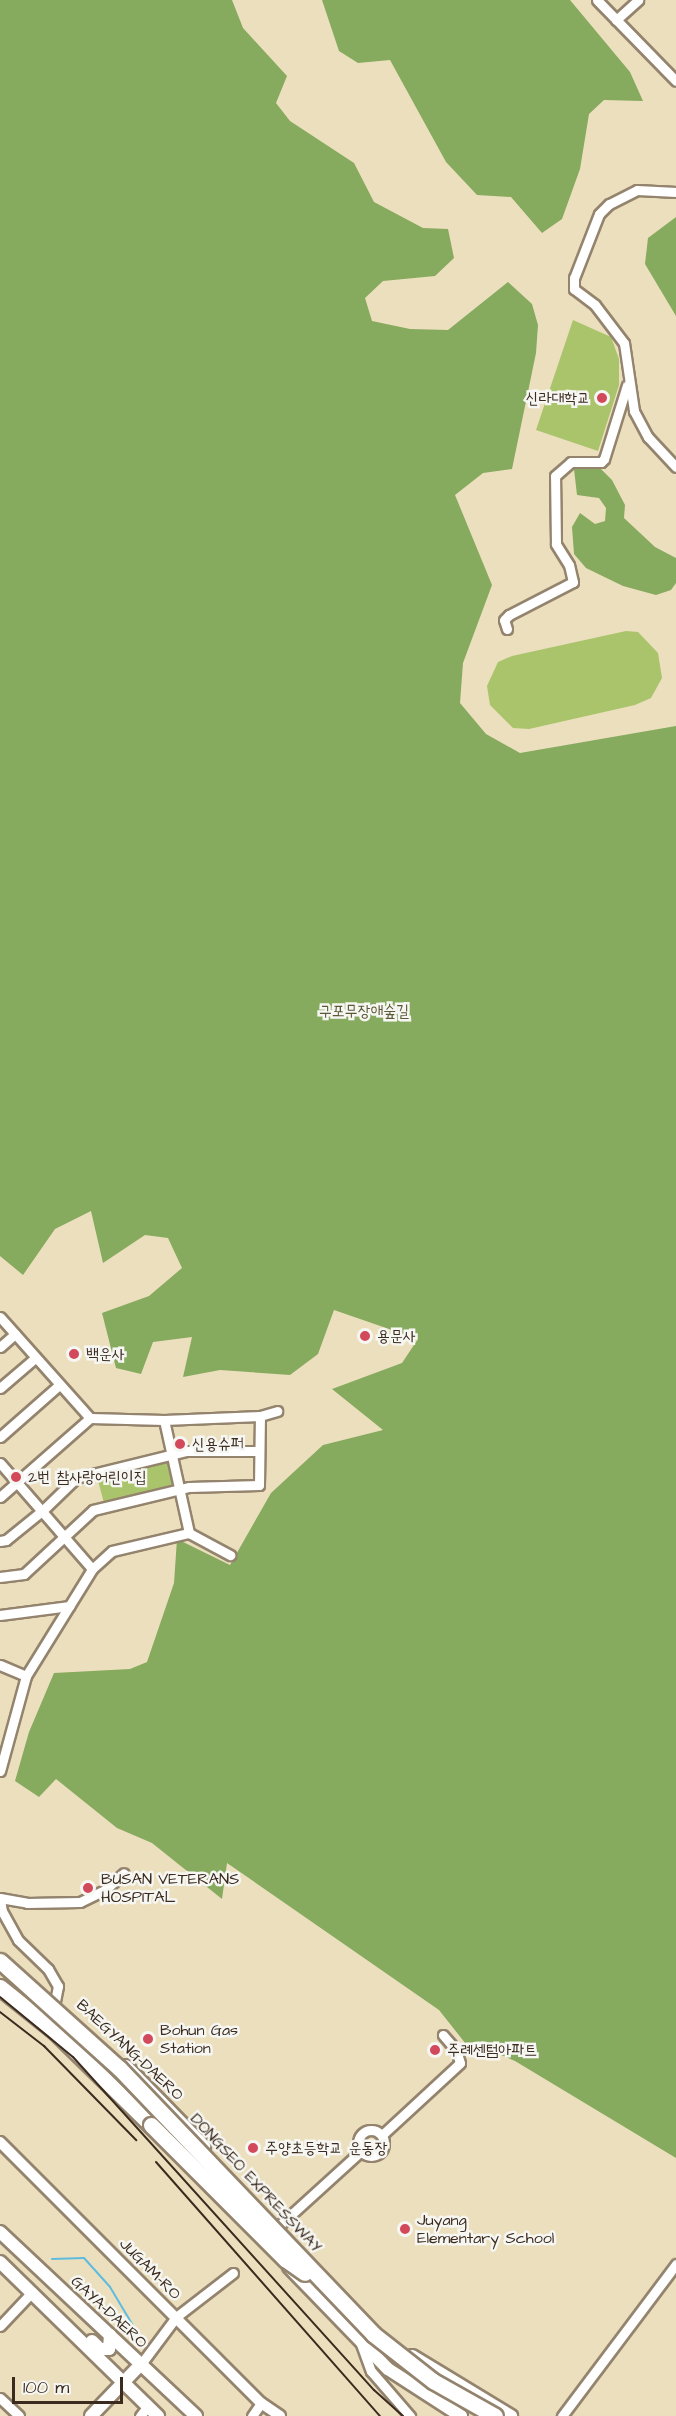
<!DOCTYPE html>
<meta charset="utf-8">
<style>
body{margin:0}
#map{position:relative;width:676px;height:2416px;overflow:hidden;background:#ecdfbe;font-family:"Architects Daughter","Poor Story",sans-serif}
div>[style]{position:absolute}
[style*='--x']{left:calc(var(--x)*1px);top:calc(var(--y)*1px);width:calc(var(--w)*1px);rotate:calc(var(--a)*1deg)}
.green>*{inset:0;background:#a9c46a;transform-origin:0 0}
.forest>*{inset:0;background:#86aa5e}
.stream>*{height:2px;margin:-1px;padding:0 1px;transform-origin:1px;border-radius:1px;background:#60bcde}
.roads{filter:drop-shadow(2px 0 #94846e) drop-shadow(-2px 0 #94846e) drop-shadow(0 2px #94846e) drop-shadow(0 -2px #94846e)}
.minor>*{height:9px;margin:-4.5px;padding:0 4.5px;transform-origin:4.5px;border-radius:4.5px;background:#fff}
.minor>.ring{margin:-4.5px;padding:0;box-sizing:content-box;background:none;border:9px solid #fff;border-radius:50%}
.tertiary>*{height:10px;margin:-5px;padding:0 5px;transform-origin:5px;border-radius:5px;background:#fff}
.secondary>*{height:12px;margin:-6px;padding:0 6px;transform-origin:6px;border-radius:6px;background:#fff}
.trunk>*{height:15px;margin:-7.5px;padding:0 7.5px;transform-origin:7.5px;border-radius:7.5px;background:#fff}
.rail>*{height:2px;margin:-1px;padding:0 1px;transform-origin:1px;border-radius:1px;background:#3b2a1e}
.bridges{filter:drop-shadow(2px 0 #94846e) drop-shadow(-2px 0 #94846e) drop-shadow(0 2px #94846e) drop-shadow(0 -2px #94846e)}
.trunk-bridge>*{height:15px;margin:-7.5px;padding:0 7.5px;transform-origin:7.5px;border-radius:7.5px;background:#fff}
.dots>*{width:16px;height:16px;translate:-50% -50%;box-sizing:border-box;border:3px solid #f6f6f2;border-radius:50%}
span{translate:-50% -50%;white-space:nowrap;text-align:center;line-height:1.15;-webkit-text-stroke:5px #f6f6f2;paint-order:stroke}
.poi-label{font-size:16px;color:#3b2a1e}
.right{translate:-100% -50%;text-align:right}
.left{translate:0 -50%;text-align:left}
.park-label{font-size:16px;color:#5c5835}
.street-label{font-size:16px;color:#3b2a1e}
.scale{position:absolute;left:12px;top:2377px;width:111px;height:27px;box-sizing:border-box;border:3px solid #3b2a1e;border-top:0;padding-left:8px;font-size:18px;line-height:21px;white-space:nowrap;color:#3b2a1e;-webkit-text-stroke:4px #f6f6f2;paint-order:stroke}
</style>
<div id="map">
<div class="green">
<div style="clip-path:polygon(573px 320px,611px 337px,619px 359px,619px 385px,598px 451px,536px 430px)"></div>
<div style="clip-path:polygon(626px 631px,638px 632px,658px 653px,662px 678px,651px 698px,635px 705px,529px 729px,513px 728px,490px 705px,487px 686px,498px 662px,512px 656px)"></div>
<div style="left:167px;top:1456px;width:34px;height:73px;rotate:75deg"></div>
</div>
<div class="forest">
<div style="clip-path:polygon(0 0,232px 0,243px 28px,287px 76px,276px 103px,290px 121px,354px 163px,374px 202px,423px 228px,448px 229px,454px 258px,435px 276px,383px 281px,365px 298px,372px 321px,410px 329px,448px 330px,508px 282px,532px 304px,538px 325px,536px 353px,512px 469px,483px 473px,455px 495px,492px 585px,463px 663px,460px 703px,486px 734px,520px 753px,676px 726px,676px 2158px,515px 2061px,494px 2052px,477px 2058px,439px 2010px,227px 1863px,222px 1899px,152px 1843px,117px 1828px,56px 1779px,39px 1797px,15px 1781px,29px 1732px,54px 1673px,130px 1669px,147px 1662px,174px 1583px,177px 1539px,230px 1565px,271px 1493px,323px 1445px,383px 1430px,332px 1389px,402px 1363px,418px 1339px,334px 1310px,318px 1354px,290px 1375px,220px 1370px,183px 1377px,192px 1337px,153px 1342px,141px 1374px,116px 1368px,102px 1313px,149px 1296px,182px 1268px,168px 1238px,145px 1235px,103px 1263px,91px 1211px,55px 1229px,23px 1275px,0 1256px)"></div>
<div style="clip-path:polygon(322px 0,570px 0,630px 72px,643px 101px,604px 100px,589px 114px,580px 169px,562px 219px,542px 233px,511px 197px,477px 195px,446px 162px,390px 60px,358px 63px,339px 51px)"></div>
<div style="clip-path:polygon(676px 217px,676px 316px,645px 264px,648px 238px)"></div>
<div style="clip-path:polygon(586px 464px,599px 467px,612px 480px,625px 505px,624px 518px,655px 547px,676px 558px,676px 583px,671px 590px,656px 595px,623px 586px,586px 568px,574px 554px,572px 527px,580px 513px,595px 524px,605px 521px,606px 508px,599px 498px,577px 495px,574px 469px)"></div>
</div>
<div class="stream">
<div style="--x:52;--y:2259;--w:32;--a:-2"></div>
<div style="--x:84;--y:2258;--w:39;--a:48"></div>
<div style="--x:110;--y:2287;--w:49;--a:59.2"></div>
</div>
<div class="roads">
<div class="minor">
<div style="--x:597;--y:0;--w:113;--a:45.7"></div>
<div style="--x:616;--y:20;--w:30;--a:-42"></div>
<div style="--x:676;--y:192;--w:39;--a:-177"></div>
<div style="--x:637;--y:190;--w:31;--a:153"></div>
<div style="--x:609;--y:204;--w:14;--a:135"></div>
<div style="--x:599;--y:214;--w:69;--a:111.3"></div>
<div style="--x:574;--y:278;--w:11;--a:90"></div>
<div style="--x:574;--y:289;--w:26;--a:37"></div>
<div style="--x:595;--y:305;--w:48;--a:52.7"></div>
<div style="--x:624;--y:343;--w:69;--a:81.6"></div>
<div style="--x:634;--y:411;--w:30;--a:62"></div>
<div style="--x:648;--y:437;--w:41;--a:47"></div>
<div style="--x:507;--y:629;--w:9;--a:-108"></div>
<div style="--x:504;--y:620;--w:7;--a:-45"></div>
<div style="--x:509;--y:615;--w:72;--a:-27.3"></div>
<div style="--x:573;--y:582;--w:17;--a:-103"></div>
<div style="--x:569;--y:565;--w:25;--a:-122"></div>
<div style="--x:556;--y:544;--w:68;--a:-90.8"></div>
<div style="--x:555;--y:476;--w:21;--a:-41"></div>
<div style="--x:571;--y:462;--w:30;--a:0"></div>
<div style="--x:601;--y:462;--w:4;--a:-45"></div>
<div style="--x:604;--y:459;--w:77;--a:-72.7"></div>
<div style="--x:0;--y:1317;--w:135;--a:48.3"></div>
<div style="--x:0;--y:1347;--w:20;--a:-41"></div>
<div style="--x:0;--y:1388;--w:46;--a:-40.6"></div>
<div style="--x:164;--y:1420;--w:116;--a:77.5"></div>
<div style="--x:0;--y:1437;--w:79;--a:-41.4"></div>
<div style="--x:0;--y:1463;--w:140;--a:49"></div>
<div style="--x:0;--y:1497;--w:120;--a:-41.3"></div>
<div style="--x:90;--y:1418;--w:74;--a:1.5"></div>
<div style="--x:164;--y:1420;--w:96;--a:-2.4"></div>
<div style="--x:260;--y:1416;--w:18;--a:-16"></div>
<div style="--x:0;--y:1541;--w:6;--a:-9"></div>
<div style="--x:6;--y:1540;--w:46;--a:-38.9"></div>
<div style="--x:42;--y:1511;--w:47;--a:-44.1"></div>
<div style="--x:76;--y:1478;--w:113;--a:-13.8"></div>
<div style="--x:186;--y:1451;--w:73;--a:0"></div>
<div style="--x:0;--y:1577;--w:24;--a:-7"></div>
<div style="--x:24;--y:1574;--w:94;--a:-42.8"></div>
<div style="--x:93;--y:1510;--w:99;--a:-13.5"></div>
<div style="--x:189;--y:1487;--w:70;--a:-1.6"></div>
<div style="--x:259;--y:1485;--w:69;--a:-89.2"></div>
<div style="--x:0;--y:1615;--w:70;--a:-7.4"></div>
<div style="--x:0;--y:1665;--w:28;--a:23"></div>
<div style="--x:0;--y:1771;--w:98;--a:-74.7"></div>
<div style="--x:26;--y:1676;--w:126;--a:-58.3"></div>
<div style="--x:92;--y:1569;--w:27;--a:-42"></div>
<div style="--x:112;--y:1551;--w:79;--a:-13.2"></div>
<div style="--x:189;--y:1533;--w:47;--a:28.2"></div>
<div style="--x:0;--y:1898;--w:27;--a:10"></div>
<div style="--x:27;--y:1903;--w:53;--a:-1.1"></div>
<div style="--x:80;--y:1902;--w:28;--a:-26"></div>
<div style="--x:105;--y:1890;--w:25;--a:-42"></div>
<div style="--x:0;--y:1899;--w:12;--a:81"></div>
<div style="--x:2;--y:1911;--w:33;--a:61"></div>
<div style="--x:18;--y:1940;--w:42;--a:44"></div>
<div style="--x:48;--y:1969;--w:20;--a:60"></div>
<div style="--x:58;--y:1986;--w:16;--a:101"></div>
<div class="ring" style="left:358px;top:2130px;width:17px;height:17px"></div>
<div style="--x:382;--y:2135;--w:106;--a:-42.7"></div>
<div style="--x:460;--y:2063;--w:14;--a:-107"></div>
<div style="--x:456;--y:2050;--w:20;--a:-131"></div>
<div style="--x:272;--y:2232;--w:120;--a:-42.3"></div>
<div style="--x:0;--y:2326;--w:47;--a:-46.7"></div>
<div style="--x:361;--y:2344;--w:29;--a:70"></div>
<div style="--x:371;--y:2371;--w:60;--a:49.1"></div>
<div style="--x:141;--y:2364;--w:59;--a:-53.3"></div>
<div style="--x:176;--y:2317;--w:72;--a:-37.7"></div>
<div style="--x:0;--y:2398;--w:26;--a:43"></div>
<div style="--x:140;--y:2416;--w:13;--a:-51"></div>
<div style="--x:252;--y:2416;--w:16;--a:-55"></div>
<div style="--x:562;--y:2416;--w:190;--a:-53.1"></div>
</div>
<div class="tertiary">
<div style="--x:0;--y:2142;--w:369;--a:45"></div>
<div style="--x:261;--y:2403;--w:23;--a:34"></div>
</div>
<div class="secondary">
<div style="--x:126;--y:2066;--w:112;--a:45.7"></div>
<div style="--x:0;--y:2232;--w:269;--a:43.2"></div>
<div style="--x:0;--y:2262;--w:221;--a:44.3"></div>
<div style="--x:289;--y:2267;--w:142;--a:45.9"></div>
<div style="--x:388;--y:2369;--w:87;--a:32.8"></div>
<div style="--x:92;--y:2341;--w:11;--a:45"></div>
<div style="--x:100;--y:2349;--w:9;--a:0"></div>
<div style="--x:109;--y:2349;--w:14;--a:-86"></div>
<div style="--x:412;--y:2356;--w:116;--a:31.2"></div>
<div style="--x:91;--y:2416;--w:72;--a:-46.1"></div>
</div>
<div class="trunk">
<div style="--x:0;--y:1987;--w:70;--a:38.7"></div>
<div style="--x:55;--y:2031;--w:134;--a:44.4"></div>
</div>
</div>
<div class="rail">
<div style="--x:0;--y:1997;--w:94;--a:39.4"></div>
<div style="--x:73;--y:2057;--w:449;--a:47.9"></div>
<div style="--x:374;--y:2390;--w:39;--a:42"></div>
<div style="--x:0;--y:2012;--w:56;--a:37.7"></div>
<div style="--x:44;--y:2046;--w:132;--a:45.6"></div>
<div style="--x:156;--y:2162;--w:339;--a:48.6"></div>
</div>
<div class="bridges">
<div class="trunk-bridge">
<div style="--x:0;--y:1961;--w:160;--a:42"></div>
<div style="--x:119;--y:2068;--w:368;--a:46.3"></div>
<div style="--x:373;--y:2334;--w:76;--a:38.1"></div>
<div style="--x:433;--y:2381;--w:71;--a:29.4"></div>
<div style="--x:151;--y:2125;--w:190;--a:45"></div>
<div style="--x:285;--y:2259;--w:24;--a:35"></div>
</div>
</div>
<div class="dots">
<div style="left:602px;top:398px;background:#d1495b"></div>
<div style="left:365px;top:1336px;background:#d1495b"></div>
<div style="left:74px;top:1354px;background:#d1495b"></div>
<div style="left:180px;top:1444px;background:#d1495b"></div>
<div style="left:16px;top:1477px;background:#d1495b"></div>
<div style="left:88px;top:1888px;background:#d1495b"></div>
<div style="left:148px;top:2039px;background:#d1495b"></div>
<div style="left:435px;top:2050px;background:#d1495b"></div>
<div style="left:253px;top:2148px;background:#d1495b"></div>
<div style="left:405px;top:2229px;background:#d1495b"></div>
</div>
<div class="poi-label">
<span class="right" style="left:590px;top:398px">신라대학교</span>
<span class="left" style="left:377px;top:1336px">용문사</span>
<span class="left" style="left:86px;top:1354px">백운사</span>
<span class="left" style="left:192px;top:1444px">신용슈퍼</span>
<span class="left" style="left:28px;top:1477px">2번 참사랑어린이집</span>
<span class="left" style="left:101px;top:1888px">BUSAN VETERANS<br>HOSPITAL</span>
<span class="left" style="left:160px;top:2039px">Bohun Gas<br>Station</span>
<span class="left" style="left:447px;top:2050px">주례센텀아파트</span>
<span class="left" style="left:265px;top:2148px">주양초등학교 운동장</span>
<span class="left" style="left:417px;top:2229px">Juyang<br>Elementary School</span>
</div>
<div class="park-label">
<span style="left:364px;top:1011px">구포무장애숲길</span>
</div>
<div class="street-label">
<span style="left:130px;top:2050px;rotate:43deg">BAEGYANG-DAERO</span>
<span style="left:256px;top:2183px;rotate:47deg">DONGSEO EXPRESSWAY</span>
<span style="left:150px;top:2269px;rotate:45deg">JUGAM-RO</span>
<span style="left:109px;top:2312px;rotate:43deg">GAYA-DAERO</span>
</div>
<div class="scale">100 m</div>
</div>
